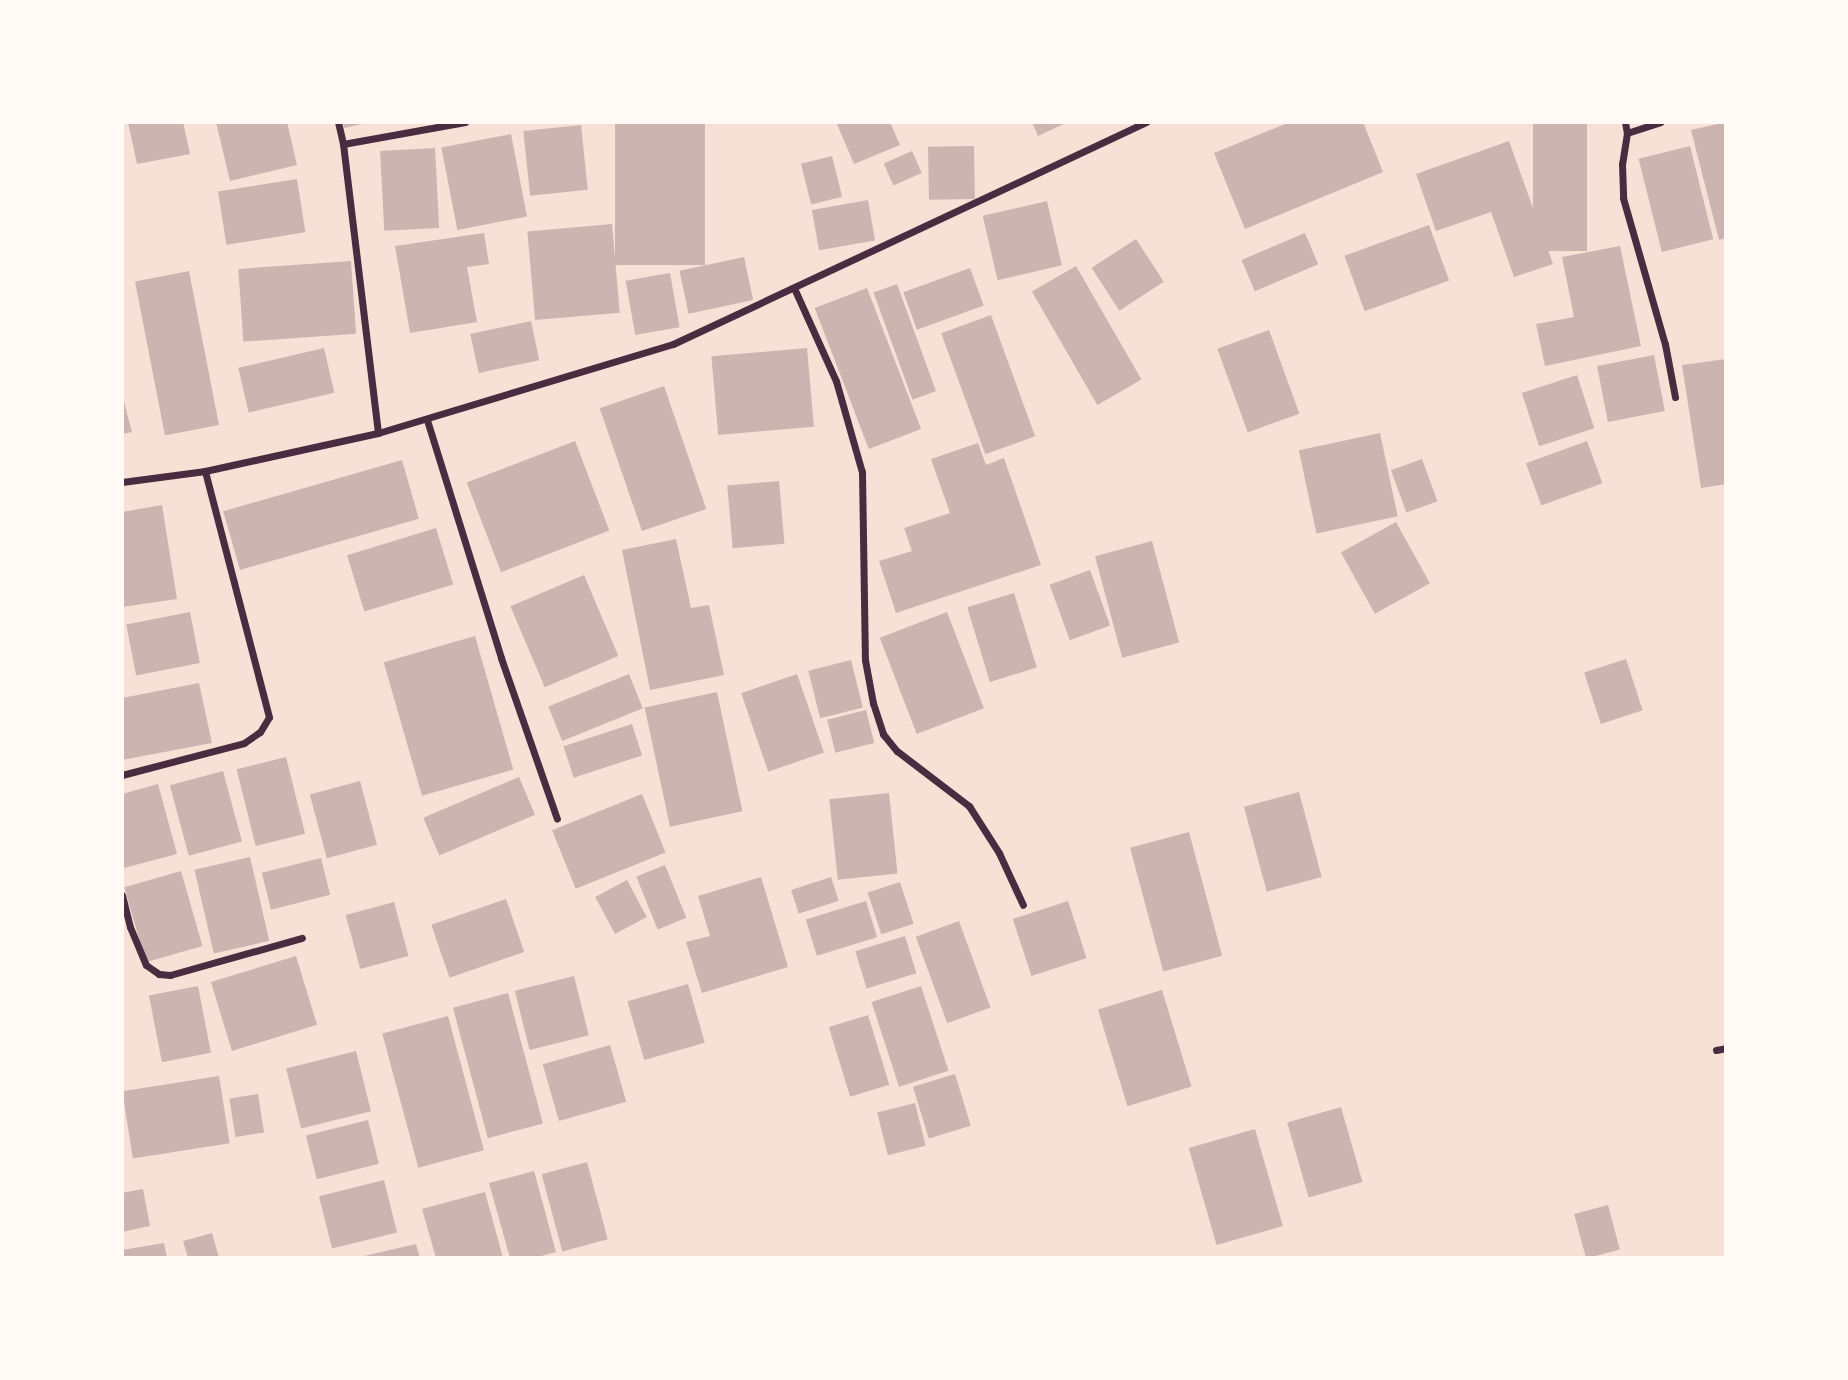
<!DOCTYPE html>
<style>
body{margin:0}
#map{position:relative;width:1848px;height:1380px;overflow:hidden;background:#f7e1d7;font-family:Poppins,sans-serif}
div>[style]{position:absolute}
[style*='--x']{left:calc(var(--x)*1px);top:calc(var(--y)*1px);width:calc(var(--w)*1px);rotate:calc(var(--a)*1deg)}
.building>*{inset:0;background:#ccb4b1;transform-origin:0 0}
.minor>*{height:7px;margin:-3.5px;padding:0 3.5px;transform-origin:3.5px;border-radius:3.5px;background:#4a2c40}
span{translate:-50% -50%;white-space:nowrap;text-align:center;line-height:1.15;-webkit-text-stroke:6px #fffaf5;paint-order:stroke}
.frame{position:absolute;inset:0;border:124px solid #fffaf5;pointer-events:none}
</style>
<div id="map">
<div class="building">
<div style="clip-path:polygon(128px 122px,183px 122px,190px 154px,137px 164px)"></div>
<div style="clip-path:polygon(216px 122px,287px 122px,297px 165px,230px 181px)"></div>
<div style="clip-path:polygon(343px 122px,362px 122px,362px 124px,344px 128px)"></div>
<div style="left:615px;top:122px;width:90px;height:143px"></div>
<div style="clip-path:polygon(836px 122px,890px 122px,900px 145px,854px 164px)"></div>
<div style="clip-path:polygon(1032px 122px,1068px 122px,1038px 136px)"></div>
<div style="clip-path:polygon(1290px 122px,1363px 122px,1383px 172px,1245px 229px,1214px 153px)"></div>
<div style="left:1533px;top:122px;width:54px;height:129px"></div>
<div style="clip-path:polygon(1726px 122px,1726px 238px,1719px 240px,1691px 130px)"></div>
<div style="left:581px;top:125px;width:65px;height:58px;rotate:84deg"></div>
<div style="left:511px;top:134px;width:84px;height:71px;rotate:79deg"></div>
<div style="clip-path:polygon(1509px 141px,1553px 264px,1514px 277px,1491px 212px,1436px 231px,1416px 174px)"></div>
<div style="left:974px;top:146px;width:53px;height:46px;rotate:89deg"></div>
<div style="left:1690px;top:146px;width:96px;height:53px;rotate:76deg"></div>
<div style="left:435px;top:148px;width:80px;height:55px;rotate:87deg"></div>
<div style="left:912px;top:151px;width:24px;height:31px;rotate:66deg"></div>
<div style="left:832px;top:156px;width:42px;height:32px;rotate:76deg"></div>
<div style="left:297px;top:179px;width:54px;height:80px;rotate:81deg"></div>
<div style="left:868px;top:200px;width:41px;height:57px;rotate:80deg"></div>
<div style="left:1047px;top:201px;width:66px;height:66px;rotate:77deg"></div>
<div style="left:612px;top:224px;width:89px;height:85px;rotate:85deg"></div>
<div style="left:1429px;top:225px;width:59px;height:90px;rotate:70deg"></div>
<div style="clip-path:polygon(484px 233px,489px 264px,467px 267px,477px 322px,410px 333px,395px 246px)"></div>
<div style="left:1305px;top:233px;width:34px;height:69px;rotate:67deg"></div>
<div style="left:1136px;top:239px;width:51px;height:53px;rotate:57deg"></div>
<div style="clip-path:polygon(1620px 246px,1641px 346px,1545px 366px,1536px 324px,1574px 317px,1562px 257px)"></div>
<div style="left:744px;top:257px;width:44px;height:66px;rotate:78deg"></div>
<div style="left:351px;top:261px;width:73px;height:113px;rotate:86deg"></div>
<div style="left:1076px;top:266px;width:131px;height:51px;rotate:60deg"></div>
<div style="left:970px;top:268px;width:40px;height:71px;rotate:70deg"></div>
<div style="left:189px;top:271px;width:157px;height:55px;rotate:79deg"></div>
<div style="left:670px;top:273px;width:55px;height:45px;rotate:80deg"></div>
<div style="left:897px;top:284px;width:114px;height:25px;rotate:70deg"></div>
<div style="left:867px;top:288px;width:151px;height:56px;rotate:69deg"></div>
<div style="left:991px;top:315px;width:129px;height:53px;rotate:70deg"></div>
<div style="left:531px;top:321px;width:40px;height:62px;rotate:78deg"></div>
<div style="left:1269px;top:330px;width:89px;height:55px;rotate:70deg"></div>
<div style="left:324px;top:348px;width:46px;height:88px;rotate:77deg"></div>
<div style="left:807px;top:348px;width:79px;height:96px;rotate:85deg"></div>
<div style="left:1654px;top:355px;width:57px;height:58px;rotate:79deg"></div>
<div style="clip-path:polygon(1726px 359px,1726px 484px,1701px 488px,1682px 365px)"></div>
<div style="left:1577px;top:375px;width:56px;height:58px;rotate:72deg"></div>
<div style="left:664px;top:386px;width:130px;height:68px;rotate:71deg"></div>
<div style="clip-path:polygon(122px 394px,132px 432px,122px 434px)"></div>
<div style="left:1380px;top:433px;width:85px;height:83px;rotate:78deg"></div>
<div style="left:575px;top:441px;width:96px;height:116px;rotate:69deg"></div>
<div style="left:1587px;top:441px;width:45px;height:65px;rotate:70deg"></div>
<div style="clip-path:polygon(978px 443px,986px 465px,1004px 458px,1041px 565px,896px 613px,879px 561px,912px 551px,904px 528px,950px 513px,931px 459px)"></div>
<div style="left:1422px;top:459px;width:45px;height:33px;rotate:70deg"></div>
<div style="left:402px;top:460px;width:61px;height:186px;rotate:74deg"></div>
<div style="left:779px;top:481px;width:63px;height:52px;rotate:85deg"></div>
<div style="clip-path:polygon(162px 505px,177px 599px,122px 607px,122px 512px)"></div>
<div style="left:1396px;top:522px;width:70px;height:63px;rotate:61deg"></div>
<div style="left:436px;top:528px;width:59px;height:93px;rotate:73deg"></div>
<div style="clip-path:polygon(676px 539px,691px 608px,709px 605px,724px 675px,650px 690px,622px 550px)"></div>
<div style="left:1152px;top:541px;width:105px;height:59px;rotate:75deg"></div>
<div style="left:1090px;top:570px;width:59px;height:43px;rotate:70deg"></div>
<div style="left:584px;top:575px;width:88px;height:80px;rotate:67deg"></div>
<div style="left:1014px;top:593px;width:78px;height:49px;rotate:73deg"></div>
<div style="left:190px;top:612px;width:52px;height:65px;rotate:79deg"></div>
<div style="left:947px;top:612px;width:103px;height:72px;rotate:69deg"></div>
<div style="left:475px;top:636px;width:139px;height:95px;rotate:74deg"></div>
<div style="left:1626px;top:659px;width:54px;height:44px;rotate:72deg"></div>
<div style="left:851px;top:660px;width:49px;height:44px;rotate:76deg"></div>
<div style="left:629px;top:674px;width:37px;height:87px;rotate:68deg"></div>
<div style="left:797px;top:674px;width:83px;height:59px;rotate:71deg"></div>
<div style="clip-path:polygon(199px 683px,212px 743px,122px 760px,122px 698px)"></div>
<div style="left:717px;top:692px;width:122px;height:74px;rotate:78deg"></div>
<div style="left:866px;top:710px;width:34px;height:40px;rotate:76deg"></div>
<div style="left:632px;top:724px;width:33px;height:72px;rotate:72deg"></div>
<div style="left:286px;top:757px;width:79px;height:51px;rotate:76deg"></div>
<div style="left:223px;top:771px;width:73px;height:55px;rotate:75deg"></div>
<div style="left:519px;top:777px;width:41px;height:104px;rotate:67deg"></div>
<div style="left:360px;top:781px;width:66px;height:52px;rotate:75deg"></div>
<div style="clip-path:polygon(158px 784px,177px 854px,124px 868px,122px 794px)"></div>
<div style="left:1299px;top:792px;width:88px;height:57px;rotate:75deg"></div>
<div style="left:889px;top:793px;width:81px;height:60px;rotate:84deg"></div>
<div style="left:642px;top:794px;width:63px;height:97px;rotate:68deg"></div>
<div style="left:1189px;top:832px;width:128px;height:61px;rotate:75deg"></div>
<div style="left:250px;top:857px;width:86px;height:57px;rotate:77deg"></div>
<div style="left:321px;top:858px;width:38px;height:61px;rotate:76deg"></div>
<div style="left:665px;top:865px;width:57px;height:31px;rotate:68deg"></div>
<div style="left:181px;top:871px;width:78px;height:59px;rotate:74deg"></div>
<div style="clip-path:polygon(761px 877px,788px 967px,702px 993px,686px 942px,710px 936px,698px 896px)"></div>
<div style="left:831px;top:877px;width:25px;height:42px;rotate:72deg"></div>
<div style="left:627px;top:880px;width:42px;height:36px;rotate:62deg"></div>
<div style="left:900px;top:882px;width:44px;height:34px;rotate:72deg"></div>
<div style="left:506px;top:899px;width:56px;height:79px;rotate:71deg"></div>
<div style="left:866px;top:901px;width:38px;height:63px;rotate:73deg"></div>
<div style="left:1068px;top:901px;width:60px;height:58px;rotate:72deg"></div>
<div style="left:394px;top:902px;width:56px;height:50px;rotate:75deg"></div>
<div style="left:959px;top:921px;width:92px;height:46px;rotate:70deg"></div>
<div style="left:905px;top:936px;width:39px;height:52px;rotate:73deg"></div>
<div style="left:296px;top:956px;width:72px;height:89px;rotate:73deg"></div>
<div style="left:574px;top:976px;width:61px;height:61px;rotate:76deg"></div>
<div style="left:688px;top:984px;width:61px;height:63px;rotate:74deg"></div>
<div style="left:198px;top:986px;width:68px;height:50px;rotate:79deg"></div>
<div style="left:921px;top:986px;width:89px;height:52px;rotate:72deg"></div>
<div style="left:1162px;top:990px;width:101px;height:67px;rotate:73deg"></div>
<div style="left:508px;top:993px;width:135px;height:57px;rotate:75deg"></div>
<div style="left:868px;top:1015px;width:73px;height:41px;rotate:73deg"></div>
<div style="left:448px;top:1016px;width:139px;height:68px;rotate:75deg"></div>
<div style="left:610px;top:1045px;width:59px;height:70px;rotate:74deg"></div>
<div style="left:356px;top:1051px;width:62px;height:72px;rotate:76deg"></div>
<div style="left:955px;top:1074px;width:54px;height:44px;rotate:73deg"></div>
<div style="left:219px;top:1076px;width:68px;height:98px;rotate:81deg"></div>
<div style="left:258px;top:1094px;width:39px;height:29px;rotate:81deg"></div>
<div style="left:915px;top:1103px;width:44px;height:39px;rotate:76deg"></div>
<div style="left:1341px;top:1107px;width:78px;height:56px;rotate:74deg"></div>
<div style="left:368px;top:1120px;width:45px;height:64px;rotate:76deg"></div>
<div style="left:1255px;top:1129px;width:101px;height:69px;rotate:74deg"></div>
<div style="left:587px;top:1162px;width:80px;height:47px;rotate:75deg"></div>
<div style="clip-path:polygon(534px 1171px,556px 1252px,534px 1258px,510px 1258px,489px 1183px)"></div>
<div style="left:384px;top:1180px;width:54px;height:67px;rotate:76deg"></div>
<div style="clip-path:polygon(143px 1189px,150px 1226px,122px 1232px,122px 1193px)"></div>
<div style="clip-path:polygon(485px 1192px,503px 1258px,436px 1258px,422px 1209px)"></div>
<div style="left:1608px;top:1205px;width:46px;height:35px;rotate:75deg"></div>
<div style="clip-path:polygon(212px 1233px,219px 1258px,188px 1258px,183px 1241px)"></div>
<div style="clip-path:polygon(164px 1243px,167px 1258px,122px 1258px,122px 1250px)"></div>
<div style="clip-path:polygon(416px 1244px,420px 1258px,364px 1258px,364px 1256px)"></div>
</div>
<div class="minor">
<div style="--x:338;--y:122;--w:23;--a:77"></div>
<div style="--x:1625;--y:122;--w:11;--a:80"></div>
<div style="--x:1627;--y:133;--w:31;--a:99"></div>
<div style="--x:1622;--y:164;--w:34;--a:88"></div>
<div style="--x:1623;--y:198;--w:152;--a:74"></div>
<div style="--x:1665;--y:344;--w:54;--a:79.3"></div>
<div style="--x:1627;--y:133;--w:35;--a:-18"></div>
<div style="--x:794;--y:288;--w:102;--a:65.7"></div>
<div style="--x:836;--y:381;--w:95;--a:74.1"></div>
<div style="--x:862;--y:472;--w:188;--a:89.1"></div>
<div style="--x:865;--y:660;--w:44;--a:79.5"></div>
<div style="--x:873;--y:703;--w:33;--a:72"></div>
<div style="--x:883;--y:734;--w:22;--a:51"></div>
<div style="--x:897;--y:751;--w:91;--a:37.4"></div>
<div style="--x:969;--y:806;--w:56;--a:57.4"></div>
<div style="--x:999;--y:853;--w:57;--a:65.2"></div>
<div style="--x:427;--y:420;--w:249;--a:72.7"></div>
<div style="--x:501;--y:658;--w:170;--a:70.8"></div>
<div style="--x:378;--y:433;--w:291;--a:-96.9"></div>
<div style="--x:343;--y:144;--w:124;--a:-10.2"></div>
<div style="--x:122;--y:482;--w:84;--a:-7.5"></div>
<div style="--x:205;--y:471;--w:177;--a:-12.4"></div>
<div style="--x:378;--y:433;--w:308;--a:-16.8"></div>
<div style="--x:673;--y:344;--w:523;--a:-25.14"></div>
<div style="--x:122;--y:775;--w:126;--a:-14.7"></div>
<div style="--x:244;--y:743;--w:19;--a:-35"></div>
<div style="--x:260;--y:732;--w:17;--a:-59"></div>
<div style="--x:269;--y:717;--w:254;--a:-104.6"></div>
<div style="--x:122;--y:895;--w:33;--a:76"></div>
<div style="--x:130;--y:927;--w:41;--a:67.2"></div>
<div style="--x:146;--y:965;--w:16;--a:35"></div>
<div style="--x:159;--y:974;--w:11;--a:5"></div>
<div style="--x:170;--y:975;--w:137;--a:-15.7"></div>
<div style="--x:1716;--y:1050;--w:10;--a:-11"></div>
</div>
<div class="frame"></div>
</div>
